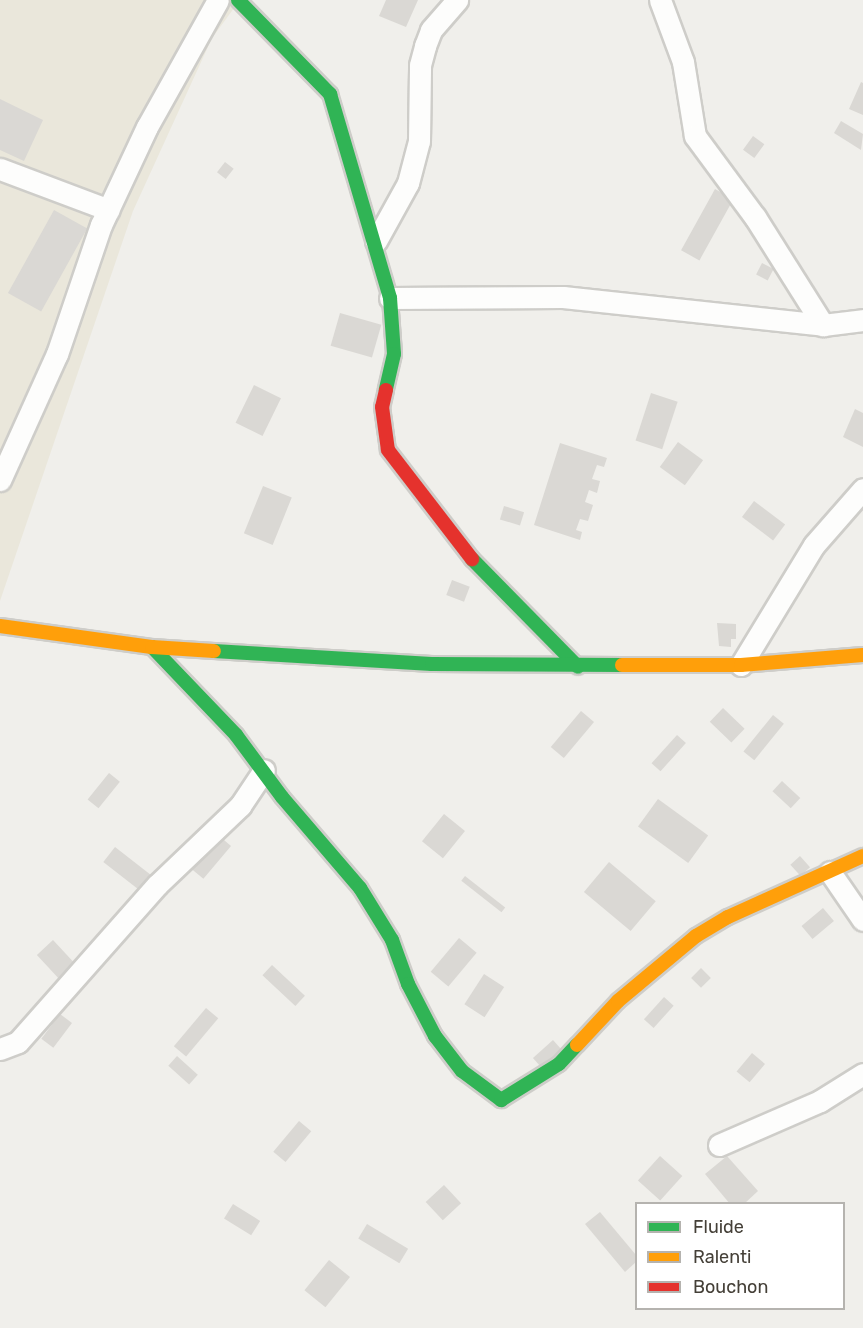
<!DOCTYPE html>
<style>
body{margin:0}
#map{position:relative;width:863px;height:1328px;overflow:hidden;background:#f0efeb;font-family:Rubik,sans-serif}
div>[style]{position:absolute}
[style*='--x']{left:calc(var(--x)*1px);top:calc(var(--y)*1px);width:calc(var(--w)*1px);rotate:calc(var(--a)*1deg)}
.education>*{inset:0;background:#eae7db}
.building>*{inset:0;background:#dad8d4;transform-origin:0 0}
.roads{filter:drop-shadow(2px 0 #cecdc9) drop-shadow(-2px 0 #cecdc9) drop-shadow(0 2px #cecdc9) drop-shadow(0 -2px #cecdc9)}
.street>*{height:21px;margin:-10.5px;padding:0 10.5px;transform-origin:10.5px;border-radius:10.5px;background:#fdfdfc}
.fast>*{height:14px;margin:-7px;padding:0 7px;transform-origin:7px;border-radius:7px;background:#30b455}
.slow>*{height:14px;margin:-7px;padding:0 7px;transform-origin:7px;border-radius:7px;background:#ff9f0a}
.jam>*{height:14px;margin:-7px;padding:0 7px;transform-origin:7px;border-radius:7px;background:#e5322d}
span{translate:-50% -50%;white-space:nowrap;text-align:center;line-height:1.15;-webkit-text-stroke:4.5px #fff;paint-order:stroke}
.legend{position:absolute;left:635px;top:1202px;width:210px;height:108px;box-sizing:border-box;background:#fff;border:2px solid #b5b3af;margin:0;padding:8px 10px;list-style:none;font-size:18px;color:#454038}
.legend li{display:flex;align-items:center;gap:12px;height:30px}
.legend b{width:30px;border:2px solid #b5b3af}
</style>
<div id="map">
<div class="education">
<div style="clip-path:polygon(0 0,240px 0,212px 38px,133px 211px,0 601px)"></div>
</div>
<div class="building">
<div style="clip-path:polygon(386px 0,418px 0,406px 27px,379px 16px)"></div>
<div style="clip-path:polygon(861px 82px,863px 83px,863px 115px,849px 109px)"></div>
<div style="clip-path:polygon(0 99px,43px 120px,24px 161px,0 150px)"></div>
<div style="clip-path:polygon(841px 121px,863px 134px,861px 150px,834px 133px)"></div>
<div style="left:753px;top:136px;width:14px;height:17px;rotate:36deg"></div>
<div style="left:225px;top:162px;width:11px;height:13px;rotate:38deg"></div>
<div style="left:715px;top:189px;width:21px;height:70px;rotate:29deg"></div>
<div style="left:54px;top:210px;width:38px;height:95px;rotate:29deg"></div>
<div style="left:762px;top:263px;width:13px;height:13px;rotate:27deg"></div>
<div style="left:340px;top:313px;width:43px;height:34px;rotate:16deg"></div>
<div style="left:254px;top:385px;width:30px;height:42px;rotate:26deg"></div>
<div style="left:651px;top:393px;width:28px;height:50px;rotate:18deg"></div>
<div style="clip-path:polygon(855px 409px,863px 413px,863px 447px,843px 437px)"></div>
<div style="left:678px;top:442px;width:31px;height:31px;rotate:36deg"></div>
<div style="clip-path:polygon(560px 443px,607px 458px,604px 467px,597px 465px,592px 479px,600px 481px,597px 493px,589px 490px,585px 502px,593px 505px,588px 521px,580px 519px,576px 530px,582px 532px,580px 540px,534px 525px)"></div>
<div style="left:263px;top:486px;width:31px;height:51px;rotate:22deg"></div>
<div style="left:754px;top:501px;width:39px;height:20px;rotate:37deg"></div>
<div style="left:504px;top:506px;width:21px;height:14px;rotate:17deg"></div>
<div style="left:452px;top:580px;width:19px;height:16px;rotate:21deg"></div>
<div style="clip-path:polygon(717px 623px,736px 624px,736px 639px,731px 639px,731px 647px,719px 646px)"></div>
<div style="left:723px;top:708px;width:30px;height:19px;rotate:44deg"></div>
<div style="left:581px;top:711px;width:17px;height:47px;rotate:40deg"></div>
<div style="left:773px;top:715px;width:14px;height:47px;rotate:39deg"></div>
<div style="left:677px;top:735px;width:12px;height:38px;rotate:42deg"></div>
<div style="left:109px;top:773px;width:14px;height:34px;rotate:39deg"></div>
<div style="left:782px;top:781px;width:25px;height:14px;rotate:43deg"></div>
<div style="left:658px;top:799px;width:62px;height:34px;rotate:36deg"></div>
<div style="left:444px;top:814px;width:27px;height:35px;rotate:39deg"></div>
<div style="left:218px;top:835px;width:17px;height:43px;rotate:40deg"></div>
<div style="left:115px;top:847px;width:46px;height:19px;rotate:38deg"></div>
<div style="left:800px;top:856px;width:15px;height:13px;rotate:48deg"></div>
<div style="left:609px;top:862px;width:61px;height:39px;rotate:40deg"></div>
<div style="left:465px;top:876px;width:51px;height:6px;rotate:38deg"></div>
<div style="left:823px;top:908px;width:17px;height:28px;rotate:50deg"></div>
<div style="left:459px;top:938px;width:23px;height:44px;rotate:40deg"></div>
<div style="left:53px;top:940px;width:33px;height:22px;rotate:47deg"></div>
<div style="left:272px;top:965px;width:45px;height:14px;rotate:43deg"></div>
<div style="left:701px;top:968px;width:14px;height:14px;rotate:45deg"></div>
<div style="left:484px;top:974px;width:24px;height:36px;rotate:33deg"></div>
<div style="left:664px;top:997px;width:13px;height:30px;rotate:42deg"></div>
<div style="left:206px;top:1008px;width:16px;height:50px;rotate:40deg"></div>
<div style="left:60px;top:1014px;width:15px;height:31px;rotate:37deg"></div>
<div style="left:553px;top:1040px;width:13px;height:27px;rotate:48deg"></div>
<div style="left:752px;top:1053px;width:17px;height:24px;rotate:40deg"></div>
<div style="left:177px;top:1056px;width:28px;height:13px;rotate:42deg"></div>
<div style="left:299px;top:1121px;width:16px;height:40px;rotate:40deg"></div>
<div style="left:660px;top:1156px;width:30px;height:33px;rotate:42deg"></div>
<div style="clip-path:polygon(727px 1156px,758px 1191px,744px 1204px,730px 1204px,705px 1174px)"></div>
<div style="left:444px;top:1185px;width:25px;height:25px;rotate:47deg"></div>
<div style="left:233px;top:1204px;width:32px;height:17px;rotate:32deg"></div>
<div style="clip-path:polygon(600px 1212px,636px 1255px,636px 1262px,625px 1272px,585px 1224px)"></div>
<div style="left:367px;top:1224px;width:48px;height:17px;rotate:31deg"></div>
<div style="left:329px;top:1260px;width:27px;height:39px;rotate:39deg"></div>
</div>
<div class="roads">
<div class="street">
<div style="--x:660;--y:0;--w:66;--a:69.6"></div>
<div style="--x:683;--y:62;--w:75;--a:80.8"></div>
<div style="--x:695;--y:136;--w:101;--a:53.5"></div>
<div style="--x:755;--y:217;--w:128;--a:57.8"></div>
<div style="--x:0;--y:169;--w:116;--a:20.6"></div>
<div style="--x:376;--y:241;--w:66;--a:-61.1"></div>
<div style="--x:408;--y:183;--w:43;--a:-75.3"></div>
<div style="--x:419;--y:141;--w:76;--a:-89.2"></div>
<div style="--x:420;--y:65;--w:20;--a:-75"></div>
<div style="--x:425;--y:46;--w:17;--a:-69"></div>
<div style="--x:431;--y:30;--w:40;--a:-49"></div>
<div style="--x:390;--y:298;--w:173;--a:-0.3"></div>
<div style="--x:563;--y:297;--w:262;--a:6.1"></div>
<div style="--x:823;--y:325;--w:40;--a:-7.1"></div>
<div style="--x:0;--y:480;--w:138;--a:-65.7"></div>
<div style="--x:57;--y:354;--w:136;--a:-71.2"></div>
<div style="--x:101;--y:225;--w:108;--a:-64.9"></div>
<div style="--x:147;--y:127;--w:145;--a:-60.8"></div>
<div style="--x:741;--y:665;--w:140;--a:-58.7"></div>
<div style="--x:814;--y:545;--w:74;--a:-48.8"></div>
<div style="--x:830;--y:872;--w:58;--a:55.5"></div>
<div style="--x:0;--y:1049;--w:19;--a:-21"></div>
<div style="--x:18;--y:1042;--w:210;--a:-48.5"></div>
<div style="--x:157;--y:885;--w:115;--a:-43.6"></div>
<div style="--x:240;--y:806;--w:43;--a:-56.3"></div>
<div style="--x:719;--y:1145;--w:110;--a:-23.5"></div>
<div style="--x:820;--y:1101;--w:51;--a:-32.1"></div>
</div>
<div class="fast">
<div style="--x:238;--y:0;--w:132;--a:45.6"></div>
<div style="--x:330;--y:94;--w:213;--a:73.6"></div>
<div style="--x:390;--y:298;--w:56;--a:85.9"></div>
<div style="--x:394;--y:354;--w:37;--a:103"></div>
<div style="--x:472;--y:559;--w:151;--a:45.5"></div>
<div style="--x:152;--y:647;--w:122;--a:46.3"></div>
<div style="--x:236;--y:735;--w:77;--a:53.4"></div>
<div style="--x:282;--y:797;--w:120;--a:49.4"></div>
<div style="--x:360;--y:888;--w:61;--a:58.4"></div>
<div style="--x:392;--y:940;--w:47;--a:70"></div>
<div style="--x:408;--y:984;--w:59;--a:62.6"></div>
<div style="--x:435;--y:1036;--w:44;--a:52.4"></div>
<div style="--x:462;--y:1071;--w:49;--a:36.6"></div>
<div style="--x:501;--y:1100;--w:68;--a:-31.8"></div>
<div style="--x:559;--y:1064;--w:26;--a:-47"></div>
<div style="--x:214;--y:651;--w:218;--a:3.4"></div>
<div style="--x:432;--y:664;--w:190;--a:0.3"></div>
</div>
<div class="slow">
<div style="--x:0;--y:626;--w:153;--a:7.9"></div>
<div style="--x:152;--y:647;--w:62;--a:3.7"></div>
<div style="--x:622;--y:665;--w:119;--a:0"></div>
<div style="--x:741;--y:665;--w:122;--a:-4.7"></div>
<div style="--x:577;--y:1045;--w:60;--a:-47"></div>
<div style="--x:618;--y:1001;--w:102;--a:-39.8"></div>
<div style="--x:696;--y:936;--w:37;--a:-31"></div>
<div style="--x:728;--y:917;--w:148;--a:-24.3"></div>
</div>
<div class="jam">
<div style="--x:386;--y:390;--w:17;--a:103"></div>
<div style="--x:382;--y:407;--w:43;--a:82.1"></div>
<div style="--x:388;--y:450;--w:138;--a:52.4"></div>
</div>
</div>
<ul class="legend">
<li><b style="height:8px;background:#30b455"></b>Fluide</li>
<li><b style="height:8px;background:#ff9f0a"></b>Ralenti</li>
<li><b style="height:8px;background:#e5322d"></b>Bouchon</li>
</ul>
</div>
